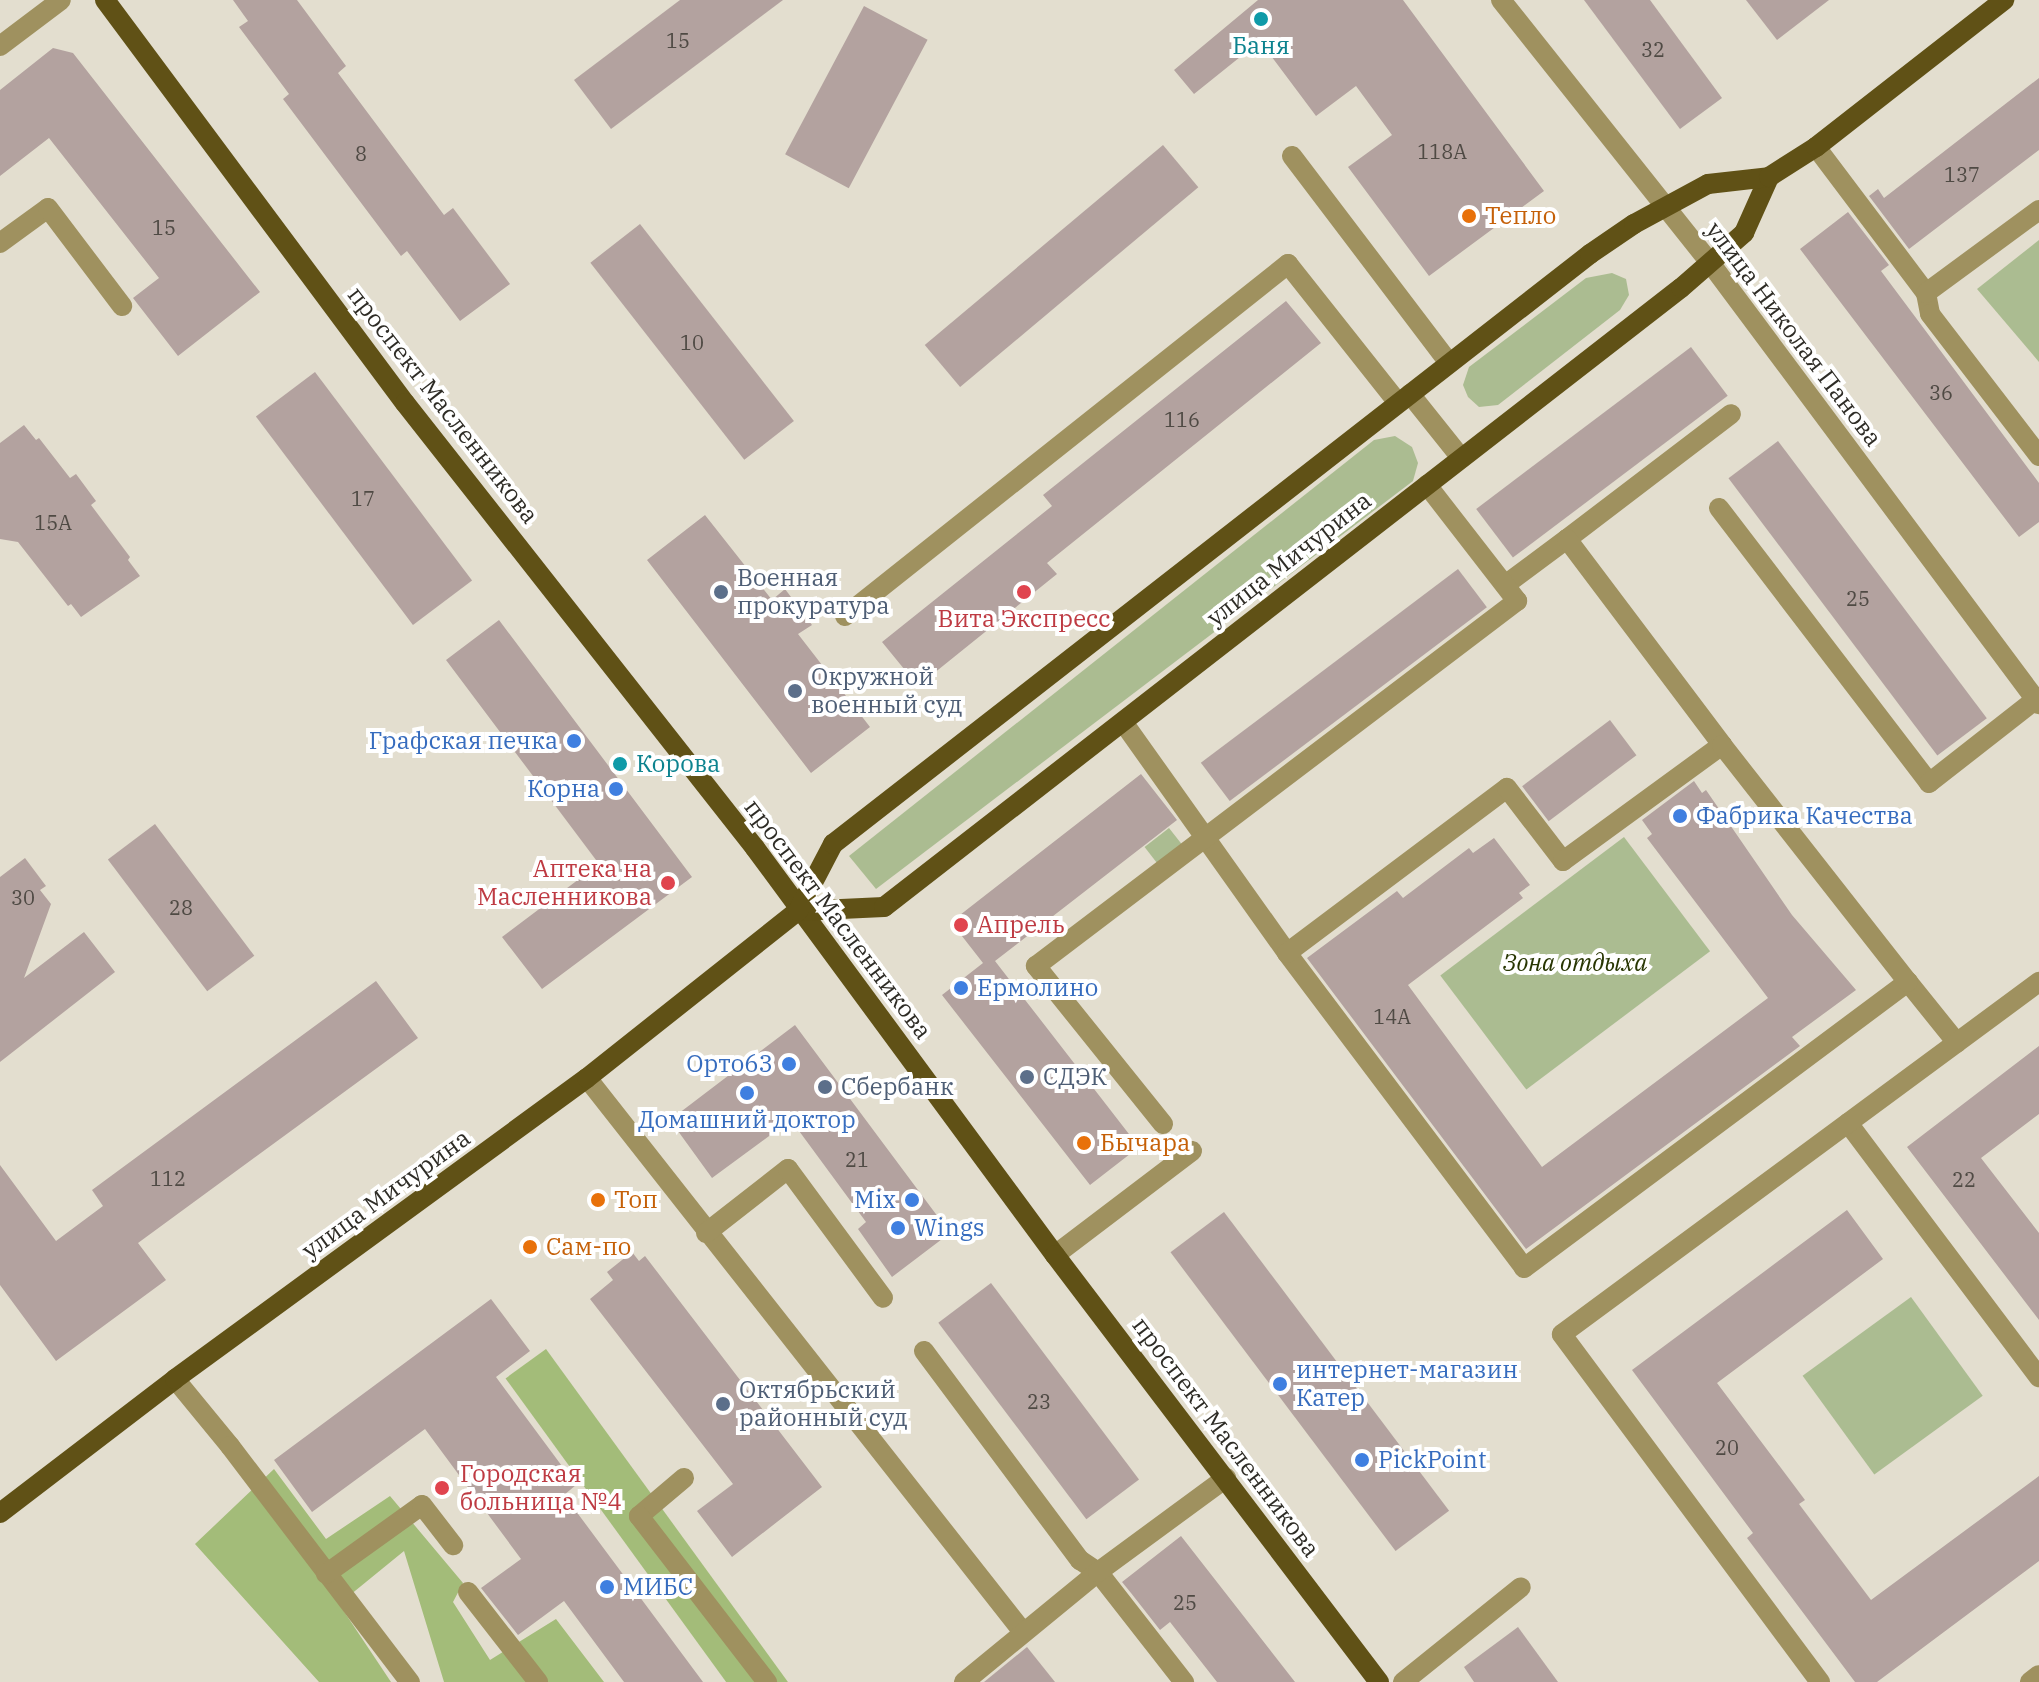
<!DOCTYPE html>
<meta charset="utf-8">
<style>
body{margin:0}
#map{position:relative;width:2039px;height:1682px;overflow:hidden;background:#e3decf;font-family:"IBM Plex Serif",serif}
div>[style]{position:absolute}
[style*='--x']{left:calc(var(--x)*1px);top:calc(var(--y)*1px);width:calc(var(--w)*1px);rotate:calc(var(--a)*1deg)}
.green>*{inset:0;background:#abbc91;transform-origin:0 0}
.forest>*{inset:0;background:#a3bc79;transform-origin:0 0}
.building>*{inset:0;background:#b3a29f;transform-origin:0 0}
.minor>*{height:20px;margin:-10px;padding:0 10px;transform-origin:10px;border-radius:10px;background:#9f915f}
.major>*{height:20px;margin:-10px;padding:0 10px;transform-origin:10px;border-radius:10px;background:#605116}
.dots>*{width:22px;height:22px;translate:-50% -50%;box-sizing:border-box;border:4px solid #fff;border-radius:50%}
span{translate:-50% -50%;white-space:nowrap;text-align:center;line-height:1.15;-webkit-text-stroke:8px #fff;paint-order:stroke}
.number-label{font-size:20px;color:#4f4a44}
.number-label span{-webkit-text-stroke-width:0}
.culture-label{font-size:24px;color:#0d838f}
.left{translate:0 -50%;text-align:left}
.food-label{font-size:24px;color:#c56008}
.street-label{font-size:24px;color:#2e2c26}
.service-label{font-size:24px;color:#4e5e75}
.health-label{font-size:24px;color:#be3a42}
.right{translate:-100% -50%;text-align:right}
.shop-label{font-size:24px;color:#366cbe}
.park-label{font-size:24px;color:#283603;font-style:italic}
</style>
<div id="map">
<div class="green">
<div style="clip-path:polygon(2039px 240px,2039px 362px,1977px 289px)"></div>
<div style="clip-path:polygon(1612px 273px,1626px 279px,1629px 295px,1620px 310px,1498px 405px,1479px 407px,1468px 397px,1463px 385px,1469px 367px,1586px 278px)"></div>
<div style="clip-path:polygon(1395px 436px,1412px 447px,1418px 463px,1413px 481px,876px 889px,849px 856px,1374px 440px)"></div>
<div style="left:1169px;top:828px;width:23px;height:31px;rotate:52deg"></div>
<div style="left:1624px;top:837px;width:143px;height:230px;rotate:53deg"></div>
<div style="left:1911px;top:1297px;width:122px;height:134px;rotate:54deg"></div>
</div>
<div class="forest">
<div style="left:546px;top:1349px;width:412px;height:50px;rotate:54deg"></div>
<div style="clip-path:polygon(274px 1469px,326px 1539px,390px 1496px,463px 1583px,453px 1602px,490px 1660px,556px 1619px,604px 1682px,444px 1682px,404px 1551px,339px 1604px,391px 1682px,319px 1682px,195px 1544px)"></div>
</div>
<div class="building">
<div style="clip-path:polygon(233px 0,297px 0,346px 66px,338px 73px,444px 215px,453px 208px,510px 284px,460px 321px,407px 251px,401px 256px,283px 99px,289px 94px,239px 27px,248px 21px)"></div>
<div style="clip-path:polygon(680px 0,783px 0,611px 129px,574px 80px)"></div>
<div style="clip-path:polygon(1258px 0,1403px 0,1544px 191px,1429px 276px,1348px 167px,1392px 135px,1356px 86px,1316px 116px,1260px 41px,1194px 94px,1174px 70px)"></div>
<div style="clip-path:polygon(1584px 0,1650px 0,1722px 98px,1680px 129px)"></div>
<div style="clip-path:polygon(1746px 0,1829px 0,1777px 40px)"></div>
<div style="left:864px;top:6px;width:72px;height:168px;rotate:28deg"></div>
<div style="clip-path:polygon(53px 48px,73px 53px,260px 292px,178px 356px,133px 298px,159px 278px,49px 138px,0 176px,0 90px)"></div>
<div style="clip-path:polygon(2039px 78px,2039px 150px,1909px 249px,1869px 196px,1878px 189px,1884px 198px)"></div>
<div style="left:1163px;top:145px;width:55px;height:311px;rotate:50deg"></div>
<div style="clip-path:polygon(1848px 212px,1889px 265px,1881px 271px,2039px 483px,2039px 522px,2019px 537px,1800px 249px)"></div>
<div style="left:640px;top:224px;width:250px;height:63px;rotate:52deg"></div>
<div style="clip-path:polygon(1286px 301px,1321px 343px,1047px 563px,1057px 574px,918px 686px,882px 642px,1052px 506px,1043px 495px)"></div>
<div style="left:1691px;top:347px;width:61px;height:269px;rotate:53deg"></div>
<div style="left:315px;top:372px;width:261px;height:74px;rotate:53deg"></div>
<div style="clip-path:polygon(24px 425px,36px 440px,39px 438px,70px 478px,76px 474px,96px 501px,91px 505px,130px 557px,128px 560px,140px 576px,81px 617px,71px 604px,68px 606px,18px 542px,0 539px,0 443px)"></div>
<div style="left:1778px;top:441px;width:347px;height:62px;rotate:53deg"></div>
<div style="clip-path:polygon(705px 515px,772px 600px,785px 589px,812px 625px,798px 634px,870px 727px,811px 773px,647px 560px)"></div>
<div style="left:1458px;top:569px;width:48px;height:322px;rotate:53deg"></div>
<div style="clip-path:polygon(499px 620px,692px 877px,542px 989px,502px 937px,599px 864px,446px 660px)"></div>
<div style="left:1610px;top:720px;width:44px;height:110px;rotate:53deg"></div>
<div style="clip-path:polygon(1141px 774px,1177px 820px,995px 961px,1139px 1147px,1090px 1185px,942px 995px,983px 963px,951px 922px)"></div>
<div style="clip-path:polygon(1694px 781px,1702px 793px,1706px 790px,1792px 915px,1856px 990px,1792px 1037px,1800px 1046px,1526px 1249px,1307px 958px,1397px 891px,1403px 898px,1469px 848px,1473px 853px,1494px 838px,1530px 885px,1519px 893px,1523px 898px,1408px 985px,1542px 1167px,1768px 998px,1647px 838px,1652px 834px,1642px 820px)"></div>
<div style="left:155px;top:824px;width:165px;height:59px;rotate:53deg"></div>
<div style="clip-path:polygon(25px 858px,46px 886px,40px 890px,51px 904px,24px 978px,84px 932px,115px 972px,0 1062px,0 877px)"></div>
<div style="clip-path:polygon(376px 981px,418px 1038px,138px 1243px,166px 1280px,56px 1361px,0 1285px,0 1165px,56px 1241px,103px 1206px,92px 1190px)"></div>
<div style="clip-path:polygon(795px 1025px,950px 1233px,892px 1277px,858px 1229px,866px 1222px,791px 1120px,712px 1178px,670px 1120px)"></div>
<div style="clip-path:polygon(2039px 1046px,2039px 1114px,1981px 1158px,2039px 1233px,2039px 1320px,1907px 1147px)"></div>
<div style="clip-path:polygon(1847px 1210px,1883px 1259px,1717px 1383px,1805px 1500px,1799px 1504px,1871px 1600px,2039px 1476px,2039px 1561px,1877px 1682px,1855px 1682px,1747px 1538px,1753px 1533px,1632px 1370px)"></div>
<div style="left:1224px;top:1212px;width:374px;height:67px;rotate:53deg"></div>
<div style="clip-path:polygon(632px 1252px,639px 1261px,645px 1256px,822px 1487px,732px 1557px,697px 1511px,733px 1484px,590px 1299px,613px 1280px,607px 1272px)"></div>
<div style="left:991px;top:1283px;width:246px;height:66px;rotate:53deg"></div>
<div style="clip-path:polygon(491px 1299px,530px 1351px,496px 1377px,576px 1485px,564px 1495px,703px 1682px,624px 1682px,564px 1601px,518px 1635px,481px 1588px,521px 1559px,425px 1429px,312px 1512px,274px 1460px)"></div>
<div style="clip-path:polygon(1181px 1536px,1295px 1682px,1217px 1682px,1170px 1622px,1160px 1630px,1131px 1593px,1122px 1582px)"></div>
<div style="clip-path:polygon(1518px 1627px,1558px 1682px,1474px 1682px,1464px 1667px)"></div>
<div style="clip-path:polygon(1027px 1647px,1055px 1682px,984px 1682px)"></div>
</div>
<div class="minor">
<div style="--x:1501;--y:0;--w:337;--a:51.5"></div>
<div style="--x:1711;--y:264;--w:549;--a:53.3"></div>
<div style="--x:0;--y:46;--w:76;--a:-37"></div>
<div style="--x:1816;--y:147;--w:183;--a:53"></div>
<div style="--x:1926;--y:293;--w:21;--a:79"></div>
<div style="--x:1930;--y:314;--w:179;--a:52.5"></div>
<div style="--x:1292;--y:156;--w:260;--a:52.8"></div>
<div style="--x:0;--y:243;--w:59;--a:-36.1"></div>
<div style="--x:48;--y:208;--w:123;--a:52.9"></div>
<div style="--x:1926;--y:293;--w:140;--a:-36.3"></div>
<div style="--x:1410;--y:394;--w:82;--a:51.4"></div>
<div style="--x:1719;--y:508;--w:346;--a:52.6"></div>
<div style="--x:1929;--y:783;--w:136;--a:-38.1"></div>
<div style="--x:1567;--y:539;--w:206;--a:-37.3"></div>
<div style="--x:1505;--y:585;--w:77;--a:-36.6"></div>
<div style="--x:1567;--y:539;--w:258;--a:53"></div>
<div style="--x:845;--y:616;--w:566;--a:-38.47"></div>
<div style="--x:1288;--y:264;--w:177;--a:51.6"></div>
<div style="--x:1123;--y:722;--w:283;--a:54.6"></div>
<div style="--x:1287;--y:953;--w:394;--a:53"></div>
<div style="--x:1524;--y:1268;--w:479;--a:-36.7"></div>
<div style="--x:1908;--y:982;--w:78;--a:51.2"></div>
<div style="--x:1287;--y:953;--w:275;--a:-36.9"></div>
<div style="--x:1507;--y:788;--w:92;--a:52.5"></div>
<div style="--x:1563;--y:861;--w:197;--a:-36.1"></div>
<div style="--x:1722;--y:745;--w:301;--a:51.9"></div>
<div style="--x:587;--y:1078;--w:705;--a:51.8"></div>
<div style="--x:1848;--y:1123;--w:318;--a:53.1"></div>
<div style="--x:1163;--y:1124;--w:203;--a:-128.8"></div>
<div style="--x:1036;--y:966;--w:604;--a:-37.19"></div>
<div style="--x:1517;--y:601;--w:147;--a:-127.8"></div>
<div style="--x:706;--y:1233;--w:104;--a:-38"></div>
<div style="--x:788;--y:1169;--w:160;--a:53.6"></div>
<div style="--x:1055;--y:1255;--w:172;--a:-37.2"></div>
<div style="--x:924;--y:1351;--w:261;--a:53.3"></div>
<div style="--x:1080;--y:1560;--w:22;--a:34"></div>
<div style="--x:1098;--y:1572;--w:140;--a:52"></div>
<div style="--x:175;--y:1379;--w:87;--a:50.6"></div>
<div style="--x:230;--y:1446;--w:297;--a:52.7"></div>
<div style="--x:684;--y:1478;--w:59;--a:139.8"></div>
<div style="--x:639;--y:1516;--w:210;--a:52.4"></div>
<div style="--x:326;--y:1574;--w:118;--a:-35.7"></div>
<div style="--x:422;--y:1505;--w:51;--a:52.2"></div>
<div style="--x:468;--y:1592;--w:114;--a:52.1"></div>
<div style="--x:964;--y:1682;--w:173;--a:-39.4"></div>
<div style="--x:1098;--y:1572;--w:159;--a:-36.3"></div>
<div style="--x:1403;--y:1682;--w:151;--a:-38.8"></div>
<div style="--x:1820;--y:1682;--w:433;--a:-126.6"></div>
<div style="--x:1562;--y:1334;--w:593;--a:-36.43"></div>
<div style="--x:2030;--y:1682;--w:11;--a:-38"></div>
</div>
<div class="major">
<div style="--x:105;--y:0;--w:502;--a:53.34"></div>
<div style="--x:405;--y:403;--w:566;--a:51.81"></div>
<div style="--x:755;--y:848;--w:506;--a:53.61"></div>
<div style="--x:1055;--y:1255;--w:536;--a:52.81"></div>
<div style="--x:798;--y:911;--w:86;--a:-2.7"></div>
<div style="--x:884;--y:907;--w:1009;--a:-37.84"></div>
<div style="--x:1681;--y:288;--w:84;--a:-41.1"></div>
<div style="--x:1744;--y:233;--w:61;--a:-65.9"></div>
<div style="--x:0;--y:1513;--w:220;--a:-37.4"></div>
<div style="--x:175;--y:1379;--w:510;--a:-36.15"></div>
<div style="--x:587;--y:1078;--w:269;--a:-38.4"></div>
<div style="--x:798;--y:911;--w:76;--a:-62.4"></div>
<div style="--x:833;--y:844;--w:960;--a:-37.93"></div>
<div style="--x:1590;--y:254;--w:53;--a:-34.3"></div>
<div style="--x:1634;--y:224;--w:84;--a:-28.4"></div>
<div style="--x:1708;--y:184;--w:61;--a:-6.5"></div>
<div style="--x:1769;--y:177;--w:56;--a:-32.6"></div>
<div style="--x:1816;--y:147;--w:239;--a:-38"></div>
</div>
<div class="dots">
<div style="left:1261px;top:19px;background:#0f9aa8"></div>
<div style="left:1469px;top:216px;background:#e8710a"></div>
<div style="left:721px;top:592px;background:#5c6f8a"></div>
<div style="left:1024px;top:592px;background:#e0444e"></div>
<div style="left:795px;top:691px;background:#5c6f8a"></div>
<div style="left:574px;top:741px;background:#3f7fe0"></div>
<div style="left:620px;top:764px;background:#0f9aa8"></div>
<div style="left:616px;top:789px;background:#3f7fe0"></div>
<div style="left:1680px;top:816px;background:#3f7fe0"></div>
<div style="left:668px;top:883px;background:#e0444e"></div>
<div style="left:961px;top:925px;background:#e0444e"></div>
<div style="left:961px;top:988px;background:#3f7fe0"></div>
<div style="left:789px;top:1064px;background:#3f7fe0"></div>
<div style="left:1027px;top:1077px;background:#5c6f8a"></div>
<div style="left:825px;top:1087px;background:#5c6f8a"></div>
<div style="left:747px;top:1093px;background:#3f7fe0"></div>
<div style="left:1084px;top:1143px;background:#e8710a"></div>
<div style="left:598px;top:1200px;background:#e8710a"></div>
<div style="left:912px;top:1200px;background:#3f7fe0"></div>
<div style="left:898px;top:1228px;background:#3f7fe0"></div>
<div style="left:530px;top:1247px;background:#e8710a"></div>
<div style="left:1280px;top:1384px;background:#3f7fe0"></div>
<div style="left:723px;top:1404px;background:#5c6f8a"></div>
<div style="left:1362px;top:1460px;background:#3f7fe0"></div>
<div style="left:442px;top:1488px;background:#e0444e"></div>
<div style="left:607px;top:1587px;background:#3f7fe0"></div>
</div>
<div class="number-label">
<span style="left:678px;top:40px">15</span>
<span style="left:1653px;top:49px">32</span>
<span style="left:1442px;top:151px">118А</span>
<span style="left:361px;top:153px">8</span>
<span style="left:1962px;top:174px">137</span>
<span style="left:164px;top:227px">15</span>
<span style="left:692px;top:342px">10</span>
<span style="left:1941px;top:392px">36</span>
<span style="left:1182px;top:419px">116</span>
<span style="left:363px;top:498px">17</span>
<span style="left:53px;top:522px">15А</span>
<span style="left:1858px;top:598px">25</span>
<span style="left:23px;top:897px">30</span>
<span style="left:181px;top:907px">28</span>
<span style="left:1392px;top:1016px">14А</span>
<span style="left:857px;top:1159px">21</span>
<span style="left:168px;top:1178px">112</span>
<span style="left:1964px;top:1179px">22</span>
<span style="left:1039px;top:1401px">23</span>
<span style="left:1727px;top:1447px">20</span>
<span style="left:1185px;top:1602px">25</span>
</div>
<div class="culture-label">
<span style="left:1261px;top:46px">Баня</span>
<span class="left" style="left:636px;top:764px">Корова</span>
</div>
<div class="food-label">
<span class="left" style="left:1485px;top:216px">Тепло</span>
<span class="left" style="left:1100px;top:1143px">Бычара</span>
<span class="left" style="left:614px;top:1200px">Топ</span>
<span class="left" style="left:546px;top:1247px">Сам-по</span>
</div>
<div class="street-label">
<span style="left:1794px;top:334px;rotate:53deg">улица Николая Панова</span>
<span style="left:443px;top:405px;rotate:52deg">проспект Масленникова</span>
<span style="left:1289px;top:559px;rotate:-38deg">улица Мичурина</span>
<span style="left:838px;top:919px;rotate:53deg">проспект Масленникова</span>
<span style="left:386px;top:1194px;rotate:-36deg">улица Мичурина</span>
<span style="left:1226px;top:1437px;rotate:53deg">проспект Масленникова</span>
</div>
<div class="service-label">
<span class="left" style="left:737px;top:592px">Военная<br>прокуратура</span>
<span class="left" style="left:811px;top:691px">Окружной<br>военный суд</span>
<span class="left" style="left:1043px;top:1077px">СДЭК</span>
<span class="left" style="left:841px;top:1087px">Сбербанк</span>
<span class="left" style="left:739px;top:1404px">Октябрьский<br>районный суд</span>
</div>
<div class="health-label">
<span style="left:1024px;top:619px">Вита Экспресс</span>
<span class="right" style="left:652px;top:883px">Аптека на<br>Масленникова</span>
<span class="left" style="left:977px;top:925px">Апрель</span>
<span class="left" style="left:460px;top:1488px">Городская<br>больница №4</span>
</div>
<div class="shop-label">
<span class="right" style="left:558px;top:741px">Графская печка</span>
<span class="right" style="left:600px;top:789px">Корна</span>
<span class="left" style="left:1696px;top:816px">Фабрика Качества</span>
<span class="left" style="left:977px;top:988px">Ермолино</span>
<span class="right" style="left:773px;top:1064px">Орто63</span>
<span style="left:747px;top:1120px">Домашний доктор</span>
<span class="right" style="left:896px;top:1200px">Mix</span>
<span class="left" style="left:914px;top:1228px">Wings</span>
<span class="left" style="left:1296px;top:1384px">интернет-магазин<br>Катер</span>
<span class="left" style="left:1378px;top:1460px">PickPoint</span>
<span class="left" style="left:623px;top:1587px">МИБС</span>
</div>
<div class="park-label">
<span style="left:1575px;top:963px">Зона отдыха</span>
</div>
</div>
